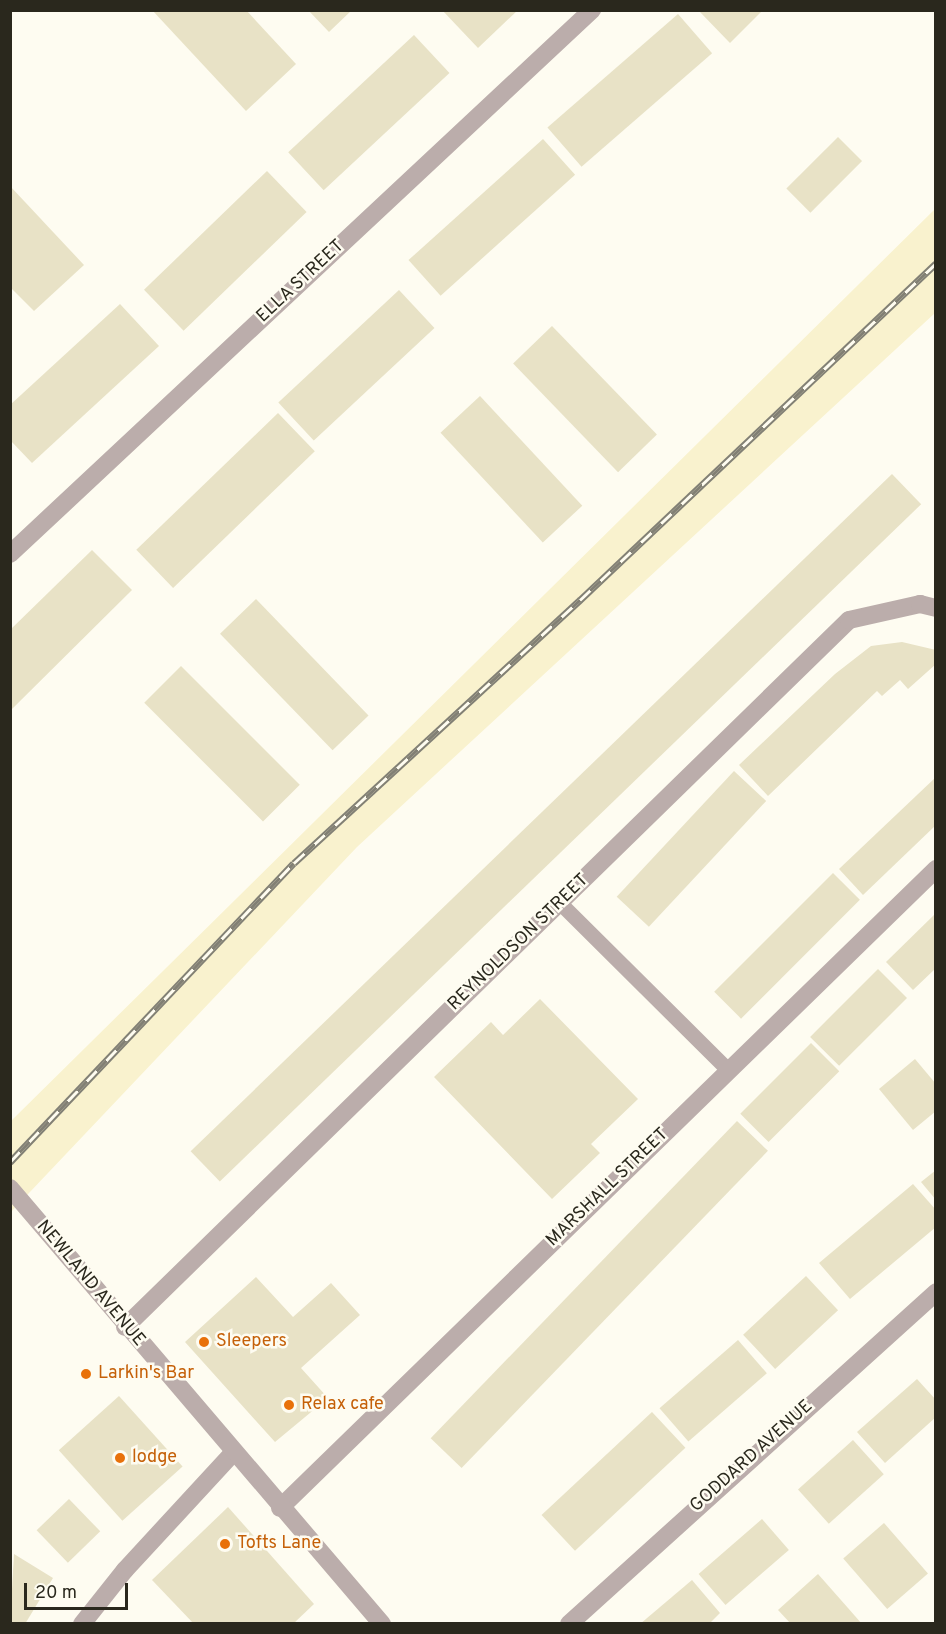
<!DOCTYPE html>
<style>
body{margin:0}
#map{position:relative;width:946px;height:1634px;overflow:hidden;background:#fefcf1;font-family:Overpass,sans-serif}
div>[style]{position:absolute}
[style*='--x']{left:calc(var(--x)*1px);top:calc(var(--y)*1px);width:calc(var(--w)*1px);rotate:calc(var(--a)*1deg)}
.built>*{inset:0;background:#f9f2ce}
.building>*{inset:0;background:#e8e2c6;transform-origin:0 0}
.service>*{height:15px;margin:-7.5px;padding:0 7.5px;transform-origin:7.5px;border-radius:7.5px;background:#bbadab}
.minor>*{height:18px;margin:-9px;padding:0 9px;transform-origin:9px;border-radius:9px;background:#bbadab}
.tertiary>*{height:18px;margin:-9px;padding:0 9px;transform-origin:9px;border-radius:9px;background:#bbadab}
.rail>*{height:7px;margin-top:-3.5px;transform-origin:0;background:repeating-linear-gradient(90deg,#fefcf1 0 14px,#828075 0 28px);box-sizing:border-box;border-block:2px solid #828075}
.dots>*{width:16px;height:16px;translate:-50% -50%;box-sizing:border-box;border:3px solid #fefcf1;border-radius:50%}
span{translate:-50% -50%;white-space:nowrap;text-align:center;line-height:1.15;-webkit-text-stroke:5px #fefcf1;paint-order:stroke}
.street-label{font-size:18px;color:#2a281d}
.food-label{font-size:18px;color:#c56008}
.left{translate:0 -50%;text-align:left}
.frame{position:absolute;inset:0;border:12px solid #2a281d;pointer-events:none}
.scale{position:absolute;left:24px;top:1583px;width:104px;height:27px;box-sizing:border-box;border:3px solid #2a281d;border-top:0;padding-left:8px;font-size:18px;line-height:21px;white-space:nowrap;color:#2a281d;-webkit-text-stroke:4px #fefcf1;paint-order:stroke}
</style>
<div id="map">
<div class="built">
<div style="clip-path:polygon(935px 209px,935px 313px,357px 847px,11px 1212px,11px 1121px)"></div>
</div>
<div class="building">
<div style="clip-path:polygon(152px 10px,246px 10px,296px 64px,246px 111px)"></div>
<div style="clip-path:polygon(308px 10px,352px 10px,329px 32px)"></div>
<div style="clip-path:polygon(442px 10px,518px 10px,478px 48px)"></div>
<div style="clip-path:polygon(698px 10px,763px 10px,730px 43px)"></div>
<div style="left:678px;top:14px;width:52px;height:173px;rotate:49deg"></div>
<div style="left:414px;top:35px;width:52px;height:172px;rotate:47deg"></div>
<div style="left:838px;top:137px;width:34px;height:73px;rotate:45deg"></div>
<div style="left:543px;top:139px;width:48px;height:181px;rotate:48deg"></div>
<div style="left:267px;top:171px;width:57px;height:171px;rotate:46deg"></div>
<div style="clip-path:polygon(10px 186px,84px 265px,34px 311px,10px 287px)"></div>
<div style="left:399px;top:290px;width:52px;height:165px;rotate:47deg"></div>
<div style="clip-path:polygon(120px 304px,159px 346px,32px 463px,10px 440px,10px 405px)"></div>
<div style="left:552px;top:326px;width:151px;height:54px;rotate:46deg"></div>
<div style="left:480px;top:396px;width:150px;height:54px;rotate:47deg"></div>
<div style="left:278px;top:413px;width:53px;height:197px;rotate:46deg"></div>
<div style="left:892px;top:474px;width:42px;height:975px;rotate:46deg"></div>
<div style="clip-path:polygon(92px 550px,132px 590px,10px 711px,10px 630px)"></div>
<div style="left:256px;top:599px;width:162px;height:50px;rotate:46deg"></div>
<div style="clip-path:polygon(902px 642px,936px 650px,936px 664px,908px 689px,900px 680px,882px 696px,877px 691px,768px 796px,739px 765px,835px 674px,871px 646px)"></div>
<div style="left:181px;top:666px;width:168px;height:52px;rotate:45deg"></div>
<div style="left:734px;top:771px;width:44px;height:172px;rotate:43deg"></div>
<div style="clip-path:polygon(936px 777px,936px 825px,863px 895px,839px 869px)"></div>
<div style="left:833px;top:873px;width:38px;height:168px;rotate:45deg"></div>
<div style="clip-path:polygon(936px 913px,936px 968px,913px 990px,886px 962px)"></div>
<div style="left:878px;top:969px;width:41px;height:96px;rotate:45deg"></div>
<div style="clip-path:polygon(540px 999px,638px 1099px,591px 1144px,600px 1153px,552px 1199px,434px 1077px,491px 1022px,503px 1035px)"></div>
<div style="left:811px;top:1043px;width:40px;height:100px;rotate:45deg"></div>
<div style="clip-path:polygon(915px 1059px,936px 1084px,936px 1111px,913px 1130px,879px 1089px)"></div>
<div style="left:737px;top:1121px;width:43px;height:441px;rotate:44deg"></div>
<div style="clip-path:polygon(936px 1170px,936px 1200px,921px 1182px)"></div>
<div style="clip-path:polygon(913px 1184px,936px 1210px,936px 1227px,850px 1299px,819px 1263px)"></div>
<div style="left:806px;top:1276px;width:47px;height:86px;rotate:47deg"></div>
<div style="clip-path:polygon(256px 1277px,293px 1317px,331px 1283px,360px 1315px,301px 1368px,328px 1398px,275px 1442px,185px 1342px)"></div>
<div style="left:738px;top:1340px;width:44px;height:104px;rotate:49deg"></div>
<div style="clip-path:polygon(917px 1379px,936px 1400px,936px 1417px,885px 1463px,857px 1432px)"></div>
<div style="left:119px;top:1396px;width:95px;height:81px;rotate:48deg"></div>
<div style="left:652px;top:1412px;width:49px;height:151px;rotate:47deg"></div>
<div style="left:853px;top:1440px;width:46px;height:74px;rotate:48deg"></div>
<div style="left:69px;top:1499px;width:45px;height:45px;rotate:46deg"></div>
<div style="clip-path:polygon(228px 1507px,314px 1604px,293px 1624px,194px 1624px,152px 1580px)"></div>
<div style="left:762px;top:1519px;width:41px;height:84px;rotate:49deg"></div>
<div style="left:884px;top:1523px;width:67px;height:54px;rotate:49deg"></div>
<div style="clip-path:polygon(14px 1554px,53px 1578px,25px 1624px,10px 1624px)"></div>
<div style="clip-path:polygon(818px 1574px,848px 1608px,862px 1624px,791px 1624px,778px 1610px)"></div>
<div style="clip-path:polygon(692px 1580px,720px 1613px,709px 1624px,640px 1624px)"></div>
</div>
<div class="service">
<div style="--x:560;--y:903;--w:238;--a:44.8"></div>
</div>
<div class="minor">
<div style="--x:10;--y:554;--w:797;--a:-43.07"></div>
<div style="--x:125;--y:1327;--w:1012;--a:-44.32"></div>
<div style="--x:849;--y:620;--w:73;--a:-12.7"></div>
<div style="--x:920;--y:604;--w:16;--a:14"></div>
<div style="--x:280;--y:1508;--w:916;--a:-44.25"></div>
<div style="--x:82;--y:1624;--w:69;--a:-51.5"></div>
<div style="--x:125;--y:1570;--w:159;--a:-47.3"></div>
<div style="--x:569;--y:1624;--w:495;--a:-42.1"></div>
</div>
<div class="tertiary">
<div style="--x:10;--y:1188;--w:573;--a:49.53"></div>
</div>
<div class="rail">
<div style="--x:10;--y:1162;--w:412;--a:-46.5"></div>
<div style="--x:294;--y:863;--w:389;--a:-42.6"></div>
<div style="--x:580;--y:600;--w:490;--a:-43.4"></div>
</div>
<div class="dots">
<div style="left:204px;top:1342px;background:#e8710a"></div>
<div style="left:86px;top:1374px;background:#e8710a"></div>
<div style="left:289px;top:1405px;background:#e8710a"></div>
<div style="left:120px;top:1458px;background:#e8710a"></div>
<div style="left:225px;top:1544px;background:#e8710a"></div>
</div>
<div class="street-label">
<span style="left:301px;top:282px;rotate:-43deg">ELLA STREET</span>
<span style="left:519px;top:943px;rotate:-44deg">REYNOLDSON STREET</span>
<span style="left:608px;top:1188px;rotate:-44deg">MARSHALL STREET</span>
<span style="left:90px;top:1284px;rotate:50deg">NEWLAND AVENUE</span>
<span style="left:752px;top:1457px;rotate:-42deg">GODDARD AVENUE</span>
</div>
<div class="food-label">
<span class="left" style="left:216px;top:1342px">Sleepers</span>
<span class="left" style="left:98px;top:1374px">Larkin's Bar</span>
<span class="left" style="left:301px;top:1405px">Relax cafe</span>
<span class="left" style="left:132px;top:1458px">lodge</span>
<span class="left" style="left:237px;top:1544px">Tofts Lane</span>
</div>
<div class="frame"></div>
<div class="scale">20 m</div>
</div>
